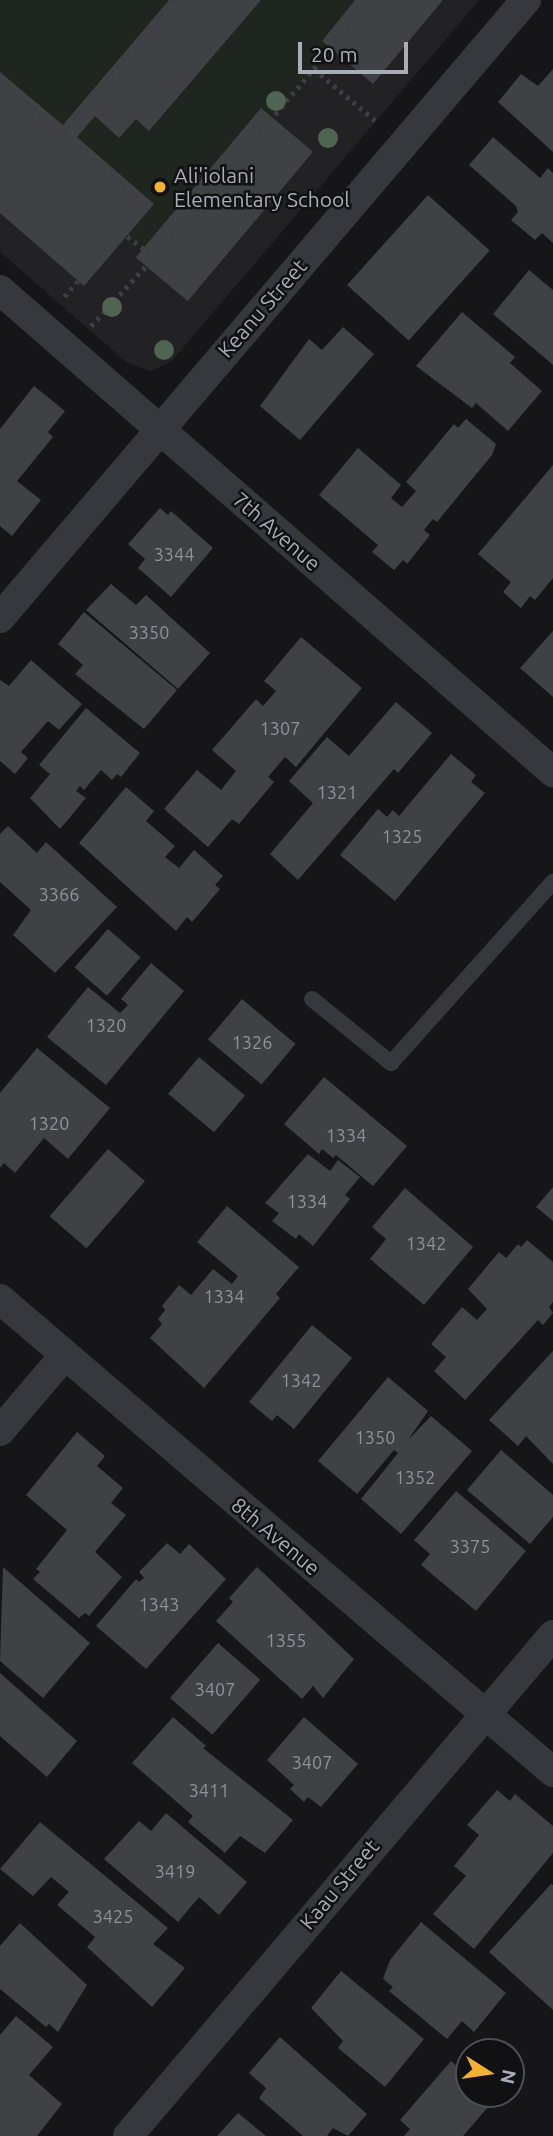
<!DOCTYPE html>
<style>
body{margin:0}
#map{position:relative;width:553px;height:2136px;overflow:hidden;background:#161618;font-family:Ubuntu,sans-serif}
div>[style]{position:absolute}
[style*='--x']{left:calc(var(--x)*1px);top:calc(var(--y)*1px);width:calc(var(--w)*1px);rotate:calc(var(--a)*1deg)}
.built>*{inset:0;background:#222225}
.green>*{inset:0;background:#1e261f}
.building>*{inset:0;background:#404145;transform-origin:0 0}
.path>*{height:4.5px;margin-top:-2.25px;transform-origin:0;background:repeating-linear-gradient(90deg,#3d3f44 0 3.5px,transparent 0 8.5px)}
.lane>*{height:16px;margin:-8px;padding:0 8px;transform-origin:8px;border-radius:8px;background:#37383d}
.street>*{height:30px;margin:-15px;padding:0 15px;transform-origin:15px;border-radius:15px;background:#37383d}
.trees>*{width:20px;height:20px;margin:-10px;border-radius:50%;background:#506452}
.dots>*{width:19px;height:19px;translate:-50% -50%;box-sizing:border-box;border:4px solid #111113;border-radius:50%}
span{translate:-50% -50%;white-space:nowrap;text-align:center;line-height:1.15;-webkit-text-stroke:5px #111113;paint-order:stroke}
.number-label{font-size:18px;color:#8e929b}
.number-label span{-webkit-text-stroke-width:0}
.poi-label{font-size:21px;color:#a8adb8}
.left{translate:0 -50%;text-align:left}
.street-label{font-size:21px;color:#a8adb8}
.north{position:absolute;left:455px;top:2038px;width:70px;height:70px;box-sizing:border-box;background:#111113;border:2px solid #4d4f55;border-radius:50%;rotate:102deg;font-size:19px;font-weight:700;line-height:28px;text-align:center;color:#a8adb8}
.north::after{content:'';display:block;margin:auto;width:24px;height:32px;background:#f2b134;clip-path:polygon(50% 0,100% 100%,50% 72%,0 100%)}
.scale{position:absolute;left:298px;top:42px;width:110px;height:32px;box-sizing:border-box;border:4px solid #a8adb8;border-top:0;padding-left:9px;font-size:21px;line-height:24px;white-space:nowrap;color:#a8adb8;-webkit-text-stroke:5px #111113;paint-order:stroke}
</style>
<div id="map">
<div class="built">
<div style="clip-path:polygon(0 0,479px 0,171px 362px,150px 371px,126px 362px,0 252px)"></div>
</div>
<div class="green">
<div style="clip-path:polygon(0 0,173px 0,63px 125px,0 72px)"></div>
<div style="clip-path:polygon(261px 0,355px 0,322px 40px,332px 49px,272px 117px,261px 108px,144px 249px,127px 236px,153px 203px,77px 137px,95px 116px,119px 137px,136px 119px,150px 131px)"></div>
</div>
<div class="building">
<div style="clip-path:polygon(169px 0,261px 0,149px 131px,136px 119px,119px 138px,95px 116px,77px 137px,154px 204px,84px 286px,0 213px,0 72px,63px 125px)"></div>
<div style="clip-path:polygon(355px 0,443px 0,373px 84px,322px 41px)"></div>
<div style="clip-path:polygon(553px 69px,553px 152px,498px 102px,521px 74px,538px 86px)"></div>
<div style="left:261px;top:108px;width:68px;height:195px;rotate:40deg"></div>
<div style="clip-path:polygon(493px 137px,540px 178px,548px 168px,553px 173px,553px 243px,542px 233px,535px 240px,511px 220px,518px 212px,516px 206px,469px 165px)"></div>
<div style="left:428px;top:195px;width:83px;height:121px;rotate:42deg"></div>
<div style="clip-path:polygon(529px 270px,553px 290px,553px 365px,493px 314px)"></div>
<div style="clip-path:polygon(462px 312px,515px 357px,510px 363px,542px 391px,508px 431px,476px 403px,472px 408px,416px 366px)"></div>
<div style="clip-path:polygon(343px 327px,374px 354px,300px 440px,260px 406px,309px 339px,322px 350px)"></div>
<div style="clip-path:polygon(34px 386px,65px 411px,48px 432px,53px 437px,17px 481px,41px 500px,12px 536px,0 526px,0 429px)"></div>
<div style="clip-path:polygon(466px 419px,496px 444px,492px 455px,437px 522px,433px 519px,424px 530px,430px 535px,407px 564px,403px 560px,394px 570px,372px 552px,378px 545px,319px 495px,358px 448px,401px 485px,391px 498px,402px 507px,416px 491px,406px 482px,454px 424px,458px 428px)"></div>
<div style="clip-path:polygon(553px 465px,553px 578px,535px 600px,530px 596px,521px 608px,503px 592px,511px 582px,478px 554px)"></div>
<div style="clip-path:polygon(160px 508px,168px 515px,171px 511px,213px 548px,171px 597px,138px 568px,145px 559px,128px 544px)"></div>
<div style="clip-path:polygon(111px 584px,136px 605px,146px 595px,210px 653px,178px 689px,86px 610px)"></div>
<div style="clip-path:polygon(84px 612px,177px 690px,144px 729px,75px 674px,83px 665px,58px 644px)"></div>
<div style="clip-path:polygon(553px 631px,553px 697px,520px 668px)"></div>
<div style="clip-path:polygon(301px 637px,362px 688px,296px 767px,285px 757px,268px 777px,274px 782px,239px 824px,232px 819px,208px 847px,164px 809px,197px 770px,221px 790px,236px 771px,212px 750px,256px 699px,263px 706px,276px 691px,264px 681px)"></div>
<div style="clip-path:polygon(31px 660px,82px 704px,59px 730px,48px 721px,21px 752px,28px 758px,15px 774px,0 761px,0 680px,9px 686px)"></div>
<div style="clip-path:polygon(396px 702px,432px 733px,398px 773px,394px 769px,298px 880px,270px 854px,313px 803px,289px 781px,327px 737px,349px 756px)"></div>
<div style="clip-path:polygon(86px 708px,140px 753px,121px 777px,117px 774px,112px 780px,101px 770px,84px 790px,80px 786px,76px 791px,86px 798px,60px 829px,30px 798px,50px 774px,39px 765px)"></div>
<div style="clip-path:polygon(451px 754px,476px 775px,471px 782px,485px 793px,395px 901px,340px 855px,378px 809px,387px 817px,393px 810px,399px 816px)"></div>
<div style="clip-path:polygon(126px 787px,154px 811px,146px 821px,175px 846px,165px 857px,179px 868px,194px 850px,223px 876px,215px 885px,220px 889px,192px 922px,187px 917px,176px 931px,79px 843px)"></div>
<div style="clip-path:polygon(8px 826px,37px 853px,46px 842px,117px 907px,55px 973px,13px 935px,31px 910px,0 882px,0 834px)"></div>
<div style="left:108px;top:929px;width:43px;height:51px;rotate:41deg"></div>
<div style="clip-path:polygon(151px 963px,184px 991px,106px 1085px,47px 1037px,88px 987px,120px 1013px,128px 1005px,121px 999px)"></div>
<div style="left:242px;top:999px;width:70px;height:53px;rotate:40deg"></div>
<div style="clip-path:polygon(37px 1048px,110px 1108px,68px 1159px,44px 1138px,15px 1173px,4px 1163px,0 1168px,0 1093px)"></div>
<div style="left:199px;top:1057px;width:60px;height:48px;rotate:40deg"></div>
<div style="clip-path:polygon(324px 1077px,407px 1146px,373px 1186px,336px 1155px,333px 1158px,322px 1149px,319px 1154px,284px 1124px)"></div>
<div style="left:108px;top:1149px;width:49px;height:89px;rotate:41deg"></div>
<div style="clip-path:polygon(308px 1154px,330px 1171px,338px 1160px,360px 1177px,345px 1195px,350px 1199px,313px 1246px,299px 1234px,296px 1239px,272px 1221px,279px 1213px,265px 1203px)"></div>
<div style="clip-path:polygon(553px 1187px,553px 1221px,536px 1207px)"></div>
<div style="clip-path:polygon(405px 1188px,473px 1247px,424px 1305px,370px 1259px,386px 1239px,372px 1227px)"></div>
<div style="clip-path:polygon(227px 1206px,299px 1267px,276px 1294px,280px 1298px,204px 1388px,150px 1338px,162px 1324px,158px 1319px,165px 1310px,162px 1306px,179px 1285px,191px 1295px,213px 1269px,232px 1284px,238px 1276px,197px 1242px)"></div>
<div style="clip-path:polygon(527px 1240px,553px 1262px,553px 1302px,549px 1307px,553px 1313px,543px 1325px,538px 1320px,465px 1400px,434px 1371px,446px 1357px,431px 1344px,462px 1307px,477px 1320px,487px 1309px,468px 1289px,499px 1252px,506px 1258px,518px 1244px,521px 1247px)"></div>
<div style="clip-path:polygon(312px 1325px,352px 1358px,294px 1429px,277px 1415px,272px 1421px,249px 1402px)"></div>
<div style="clip-path:polygon(553px 1351px,553px 1464px,526px 1436px,518px 1446px,489px 1420px)"></div>
<div style="clip-path:polygon(388px 1377px,428px 1411px,408px 1440px,431px 1416px,472px 1451px,401px 1534px,361px 1499px,398px 1453px,394px 1450px,357px 1494px,318px 1461px)"></div>
<div style="clip-path:polygon(77px 1432px,105px 1456px,97px 1466px,123px 1488px,111px 1503px,126px 1515px,95px 1552px,122px 1577px,89px 1616px,85px 1613px,79px 1618px,33px 1579px,40px 1572px,36px 1569px,67px 1530px,26px 1495px)"></div>
<div style="clip-path:polygon(501px 1450px,553px 1495px,553px 1517px,530px 1544px,467px 1490px)"></div>
<div style="clip-path:polygon(456px 1491px,526px 1551px,476px 1611px,421px 1565px,430px 1554px,414px 1540px)"></div>
<div style="clip-path:polygon(167px 1543px,180px 1554px,189px 1544px,226px 1579px,146px 1669px,96px 1626px,136px 1579px,139px 1582px,144px 1578px,139px 1572px)"></div>
<div style="clip-path:polygon(3px 1567px,90px 1643px,43px 1698px,0 1661px)"></div>
<div style="clip-path:polygon(257px 1567px,354px 1659px,323px 1698px,313px 1686px,302px 1699px,216px 1621px,233px 1602px,229px 1598px)"></div>
<div style="left:218px;top:1643px;width:56px;height:73px;rotate:41deg"></div>
<div style="clip-path:polygon(0 1673px,77px 1741px,47px 1777px,0 1736px)"></div>
<div style="clip-path:polygon(173px 1717px,206px 1746px,203px 1748px,293px 1820px,265px 1853px,240px 1836px,225px 1853px,188px 1822px,193px 1816px,132px 1763px)"></div>
<div style="clip-path:polygon(304px 1717px,358px 1764px,321px 1807px,308px 1797px,304px 1802px,290px 1789px,294px 1785px,267px 1760px)"></div>
<div style="clip-path:polygon(497px 1790px,510px 1801px,515px 1794px,553px 1826px,553px 1853px,474px 1949px,433px 1914px,466px 1876px,454px 1866px,479px 1835px,467px 1825px)"></div>
<div style="clip-path:polygon(166px 1813px,247px 1882px,219px 1915px,199px 1897px,178px 1922px,104px 1859px,139px 1821px,151px 1831px)"></div>
<div style="clip-path:polygon(40px 1822px,168px 1928px,153px 1944px,185px 1968px,152px 2007px,87px 1947px,95px 1937px,57px 1905px,69px 1892px,51px 1877px,33px 1896px,0 1869px)"></div>
<div style="clip-path:polygon(551px 1884px,553px 1885px,553px 2010px,489px 1952px)"></div>
<div style="clip-path:polygon(421px 1922px,506px 1993px,474px 2032px,462px 2021px,447px 2039px,389px 1991px,393px 1987px,383px 1979px,390px 1960px)"></div>
<div style="clip-path:polygon(20px 1923px,87px 1985px,58px 2032px,49px 2024px,46px 2027px,0 1989px,0 1946px)"></div>
<div style="clip-path:polygon(341px 1971px,424px 2039px,385px 2087px,338px 2048px,343px 2041px,311px 2008px)"></div>
<div style="clip-path:polygon(16px 2016px,53px 2047px,29px 2075px,62px 2104px,37px 2136px,0 2136px,0 2035px)"></div>
<div style="clip-path:polygon(280px 2037px,367px 2114px,348px 2136px,333px 2128px,327px 2136px,303px 2136px,259px 2098px,266px 2088px,249px 2073px)"></div>
<div style="clip-path:polygon(451px 2061px,469px 2077px,469px 2094px,489px 2094px,495px 2099px,463px 2136px,404px 2136px,410px 2129px,400px 2120px)"></div>
<div style="clip-path:polygon(238px 2113px,266px 2136px,217px 2136px)"></div>
</div>
<div class="path">
<div style="--x:314;--y:69;--w:81;--a:40"></div>
<div style="--x:0;--y:81;--w:190;--a:40.3"></div>
<div style="--x:145;--y:204;--w:127;--a:130.8"></div>
<div style="--x:62;--y:133;--w:174;--a:-49.9"></div>
<div style="--x:121;--y:231;--w:42;--a:38.2"></div>
<div style="--x:154;--y:257;--w:337;--a:-49.7"></div>
<div style="--x:91;--y:326;--w:93;--a:-47.6"></div>
</div>
<div class="lane">
<div style="--x:312;--y:999;--w:102;--a:39"></div>
<div style="--x:391;--y:1063;--w:243;--a:-48.2"></div>
</div>
<div class="street">
<div style="--x:0;--y:290;--w:734;--a:41.08"></div>
<div style="--x:0;--y:618;--w:812;--a:-49.6"></div>
<div style="--x:0;--y:1299;--w:728;--a:40.54"></div>
<div style="--x:0;--y:1431;--w:99;--a:-49.5"></div>
<div style="--x:128;--y:2136;--w:657;--a:-49.69"></div>
</div>
<div class="trees">
<div style="left:276px;top:101px"></div>
<div style="left:328px;top:138px"></div>
<div style="left:112px;top:307px"></div>
<div style="left:164px;top:350px"></div>
</div>
<div class="dots">
<div style="left:160px;top:187px;background:#f2b134"></div>
</div>
<div class="number-label">
<span style="left:174px;top:554px">3344</span>
<span style="left:149px;top:632px">3350</span>
<span style="left:280px;top:728px">1307</span>
<span style="left:337px;top:792px">1321</span>
<span style="left:402px;top:836px">1325</span>
<span style="left:59px;top:894px">3366</span>
<span style="left:106px;top:1025px">1320</span>
<span style="left:252px;top:1042px">1326</span>
<span style="left:49px;top:1123px">1320</span>
<span style="left:346px;top:1135px">1334</span>
<span style="left:307px;top:1201px">1334</span>
<span style="left:426px;top:1243px">1342</span>
<span style="left:224px;top:1296px">1334</span>
<span style="left:301px;top:1380px">1342</span>
<span style="left:375px;top:1437px">1350</span>
<span style="left:415px;top:1477px">1352</span>
<span style="left:470px;top:1546px">3375</span>
<span style="left:159px;top:1604px">1343</span>
<span style="left:286px;top:1640px">1355</span>
<span style="left:215px;top:1689px">3407</span>
<span style="left:312px;top:1762px">3407</span>
<span style="left:209px;top:1790px">3411</span>
<span style="left:175px;top:1871px">3419</span>
<span style="left:113px;top:1916px">3425</span>
</div>
<div class="poi-label">
<span class="left" style="left:174px;top:187px">Ali'iolani<br>Elementary School</span>
</div>
<div class="street-label">
<span style="left:262px;top:308px;rotate:-49deg">Keanu Street</span>
<span style="left:277px;top:531px;rotate:41deg">7th Avenue</span>
<span style="left:276px;top:1536px;rotate:40deg">8th Avenue</span>
<span style="left:339px;top:1884px;rotate:-50deg">Kaau Street</span>
</div>
<div class="north">N</div>
<div class="scale">20 m</div>
</div>
